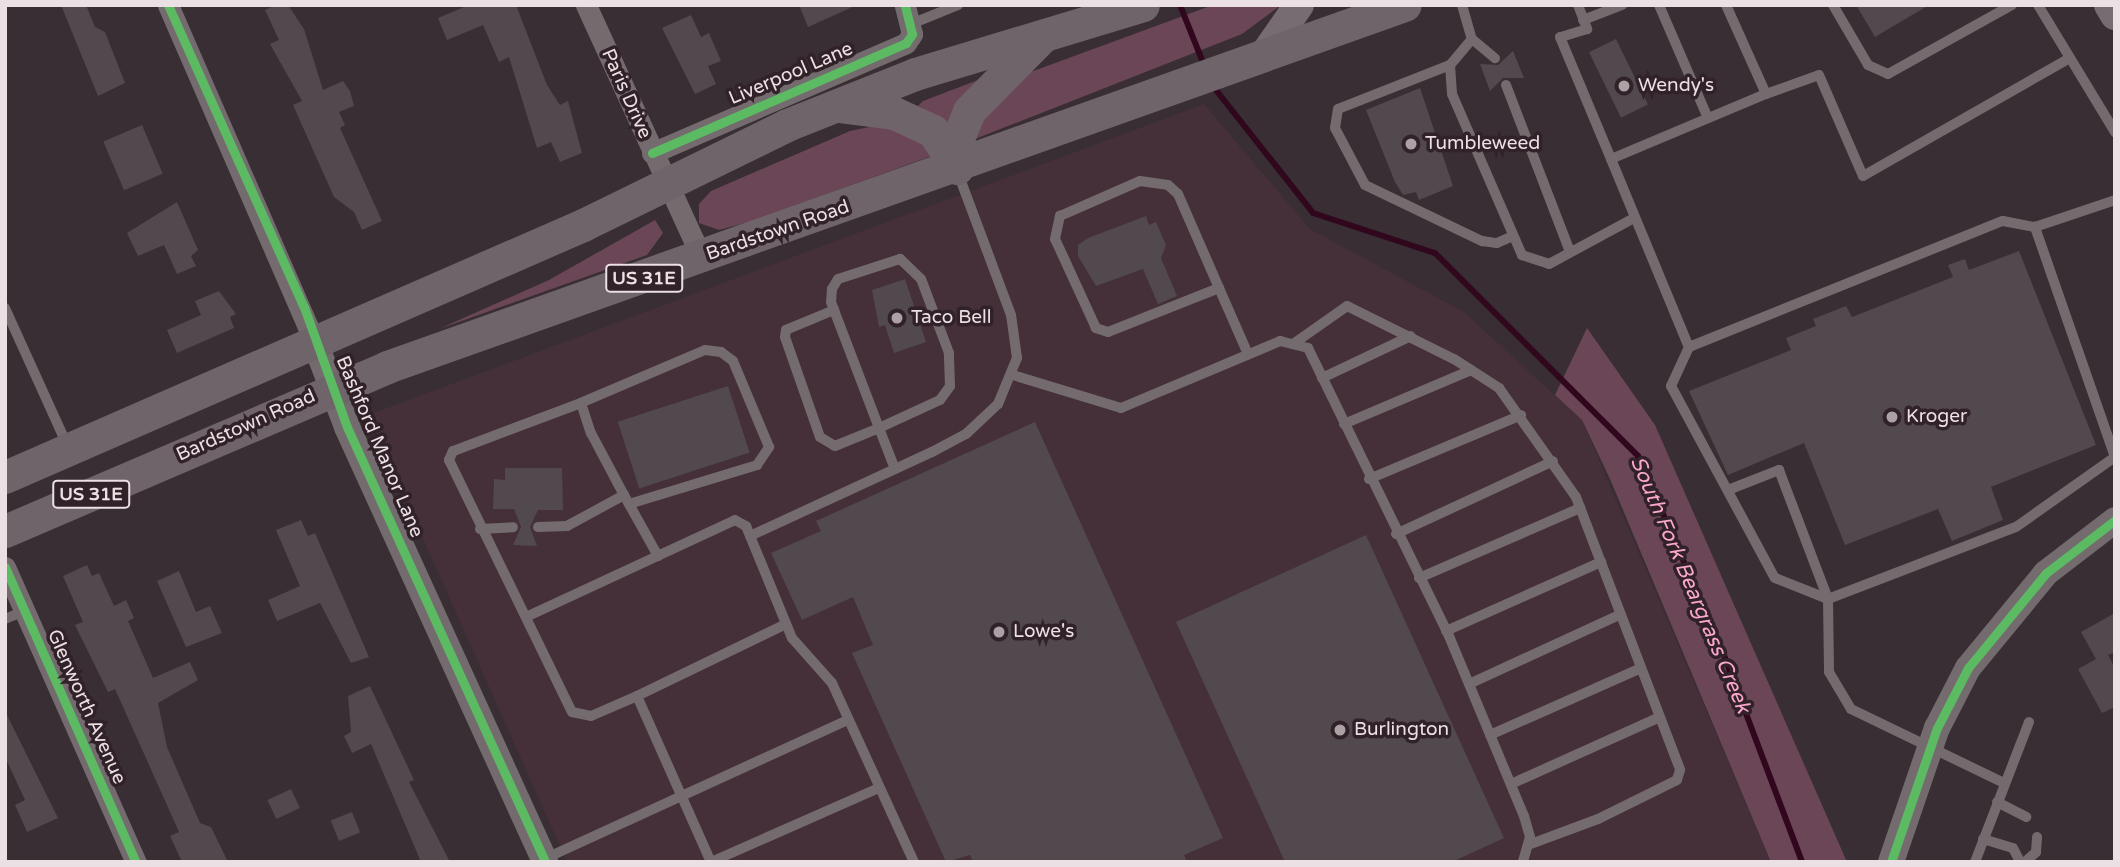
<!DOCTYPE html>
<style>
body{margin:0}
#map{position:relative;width:2120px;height:867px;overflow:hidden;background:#382e33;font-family:"Varela Round",sans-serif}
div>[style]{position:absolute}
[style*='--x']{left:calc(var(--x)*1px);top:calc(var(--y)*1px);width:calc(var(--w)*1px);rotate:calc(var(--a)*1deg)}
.built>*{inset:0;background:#452f39}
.green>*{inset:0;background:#6b4656}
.stream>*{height:6px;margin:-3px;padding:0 3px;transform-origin:3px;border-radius:3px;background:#31071e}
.building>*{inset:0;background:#51494d;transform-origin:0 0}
.service>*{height:10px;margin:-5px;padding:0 5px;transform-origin:5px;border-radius:5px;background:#746b6f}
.minor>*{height:21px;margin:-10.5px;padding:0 10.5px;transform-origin:10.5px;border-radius:10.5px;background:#746b6f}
.tertiary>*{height:26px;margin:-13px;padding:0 13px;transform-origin:13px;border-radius:13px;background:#746b6f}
.secondary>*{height:30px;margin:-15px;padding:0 15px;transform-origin:15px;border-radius:15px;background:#776c71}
.primary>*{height:33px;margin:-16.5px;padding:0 16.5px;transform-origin:16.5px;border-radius:16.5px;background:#6f646a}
.cycleway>*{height:9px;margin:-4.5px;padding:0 4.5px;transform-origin:4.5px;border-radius:4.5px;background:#5cba63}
.dots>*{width:19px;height:19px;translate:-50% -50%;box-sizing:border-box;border:4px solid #312128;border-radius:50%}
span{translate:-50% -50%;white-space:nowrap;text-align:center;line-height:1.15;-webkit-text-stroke:7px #312128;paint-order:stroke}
.shield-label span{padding:2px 5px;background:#312128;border:2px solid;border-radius:5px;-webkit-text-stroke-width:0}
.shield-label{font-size:18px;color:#ebe0e4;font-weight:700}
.street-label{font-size:19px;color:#ebe0e4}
.poi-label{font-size:19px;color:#ebe0e4}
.left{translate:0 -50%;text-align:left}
.water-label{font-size:21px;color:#faa7cd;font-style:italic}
.frame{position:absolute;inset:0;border:7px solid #ebe0e4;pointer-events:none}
</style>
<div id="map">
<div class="built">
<div style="clip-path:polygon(1204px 104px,1310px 229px,1464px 312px,1582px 420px,1771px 862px,567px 862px,368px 415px)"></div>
</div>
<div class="green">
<div style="clip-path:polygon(1213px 5px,1281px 5px,1242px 34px,970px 141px,968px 130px,1017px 77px)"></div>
<div style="clip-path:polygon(991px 75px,951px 125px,918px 106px,923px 101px)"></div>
<div style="clip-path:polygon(879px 125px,916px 137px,937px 154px,749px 222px,719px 230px,699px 223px,699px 204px,711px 191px,850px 131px)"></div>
<div style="clip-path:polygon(655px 220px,663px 233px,647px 255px,439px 329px,549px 280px)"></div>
<div style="clip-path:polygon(1587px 328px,1655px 425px,1847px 862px,1771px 862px,1610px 479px,1582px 420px,1555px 395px)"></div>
</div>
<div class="stream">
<div style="--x:1180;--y:5;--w:65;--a:68.2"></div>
<div style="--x:1212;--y:85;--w:163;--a:51.7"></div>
<div style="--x:1313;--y:213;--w:128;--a:18.2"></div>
<div style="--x:1435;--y:253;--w:287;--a:45"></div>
<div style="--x:1638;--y:456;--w:211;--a:66.6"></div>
<div style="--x:1722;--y:650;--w:227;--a:69.3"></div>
</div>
<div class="building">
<div style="clip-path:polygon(61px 5px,86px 5px,95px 27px,105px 32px,125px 83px,98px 96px)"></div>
<div style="clip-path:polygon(276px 5px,288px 5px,304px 29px,323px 90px,343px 81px,350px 91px,354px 106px,339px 112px,345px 125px,340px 128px,382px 221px,362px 230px,354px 212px,334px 197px,293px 105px,302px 101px,270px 44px,279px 40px,265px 10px)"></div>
<div style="clip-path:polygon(469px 5px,516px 5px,547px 85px,560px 105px,568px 101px,582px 153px,560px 162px,551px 142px,537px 148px,509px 57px,499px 62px,483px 25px,447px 40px,438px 18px)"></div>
<div style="clip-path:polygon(799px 5px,857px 5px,808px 27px)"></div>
<div style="clip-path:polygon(1856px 5px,1929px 5px,1875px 37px)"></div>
<div style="clip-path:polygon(691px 15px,701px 37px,709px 33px,721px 61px,708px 66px,716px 84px,695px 94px,662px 28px)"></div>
<div style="left:1616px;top:39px;width:73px;height:30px;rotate:64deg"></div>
<div style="clip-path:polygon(1513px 51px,1524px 78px,1503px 78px,1490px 91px,1480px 64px,1498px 65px)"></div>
<div style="clip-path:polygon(1420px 88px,1453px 186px,1419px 200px,1416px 192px,1403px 195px,1395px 182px,1366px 110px)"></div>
<div style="left:142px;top:125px;width:53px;height:42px;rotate:67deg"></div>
<div style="clip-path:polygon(177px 202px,198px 250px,191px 256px,196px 266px,177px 274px,164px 245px,138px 256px,127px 233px)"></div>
<div style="clip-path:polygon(1146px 216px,1149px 225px,1156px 222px,1166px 245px,1161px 258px,1177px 296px,1158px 304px,1143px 269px,1096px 286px,1078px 256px,1078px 245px,1088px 238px)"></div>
<div style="clip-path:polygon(2019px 251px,2096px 445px,1991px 487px,2003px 520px,1952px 541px,1938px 509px,1845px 545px,1804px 443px,1728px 475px,1689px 391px,1791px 350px,1786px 338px,1816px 326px,1813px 319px,1846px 306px,1852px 317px,1953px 277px,1948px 265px,1965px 259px,1969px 270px)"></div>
<div style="clip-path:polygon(905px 279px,926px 342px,894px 353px,885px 325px,879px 327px,872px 290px)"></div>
<div style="clip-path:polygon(219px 291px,236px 314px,230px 317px,234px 328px,177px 353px,167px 330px,201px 315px,195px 301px)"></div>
<div style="left:728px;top:386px;width:70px;height:116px;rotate:72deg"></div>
<div style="clip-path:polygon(1035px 422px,1223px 838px,1184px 855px,1187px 862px,973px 862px,970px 855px,946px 862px,852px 653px,873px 645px,853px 597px,802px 620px,771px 553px,821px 531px,816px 521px)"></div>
<div style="clip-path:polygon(505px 468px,562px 468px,563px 510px,538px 510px,530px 527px,537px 546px,513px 545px,521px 527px,514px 509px,493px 509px,494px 479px,505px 480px)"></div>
<div style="clip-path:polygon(301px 520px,308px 536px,315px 533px,369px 657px,351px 663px,320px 603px,277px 621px,268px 600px,300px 586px,276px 530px)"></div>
<div style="clip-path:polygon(1366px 535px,1504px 838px,1452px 862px,1285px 862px,1176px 622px)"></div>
<div style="clip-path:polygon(87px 565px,92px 576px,99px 573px,114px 606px,126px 600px,134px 618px,128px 621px,153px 678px,190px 662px,198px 680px,158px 703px,167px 747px,200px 823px,211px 827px,228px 862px,182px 862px,177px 851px,170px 836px,179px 832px,115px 689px,108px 692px,75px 625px,83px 622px,63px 576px)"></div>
<div style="clip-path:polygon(179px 571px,196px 612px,210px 606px,222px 633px,186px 647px,157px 581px)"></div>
<div style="clip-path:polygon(2115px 613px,2115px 652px,2108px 655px,2115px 668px,2115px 707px,2102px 713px,2078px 669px,2096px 659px,2081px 632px)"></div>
<div style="clip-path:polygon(370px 686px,414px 780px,409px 782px,450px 862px,421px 862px,371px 744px,352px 753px,344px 736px,351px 732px,348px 696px)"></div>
<div style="clip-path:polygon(5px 711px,58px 818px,27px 832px,15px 805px,25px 800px,5px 757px)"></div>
<div style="left:291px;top:789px;width:21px;height:26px;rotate:65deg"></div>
<div style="left:352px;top:812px;width:22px;height:23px;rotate:68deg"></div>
</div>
<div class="service">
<div style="--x:1462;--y:5;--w:35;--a:74"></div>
<div style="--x:1472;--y:39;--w:34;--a:130"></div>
<div style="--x:1450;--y:65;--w:29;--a:86"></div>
<div style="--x:1452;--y:94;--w:176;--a:66.5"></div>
<div style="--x:1522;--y:255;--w:28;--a:18"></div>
<div style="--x:1549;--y:264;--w:97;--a:-28.4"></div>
<div style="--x:1578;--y:5;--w:26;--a:69"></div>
<div style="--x:1587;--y:29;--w:28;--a:163"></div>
<div style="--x:1560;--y:37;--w:132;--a:67.3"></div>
<div style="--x:1611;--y:159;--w:168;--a:-22.8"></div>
<div style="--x:1766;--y:94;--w:98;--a:-114.2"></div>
<div style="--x:1659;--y:5;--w:123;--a:66.6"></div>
<div style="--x:1833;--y:5;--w:69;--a:59.7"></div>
<div style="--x:1868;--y:65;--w:22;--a:24"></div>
<div style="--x:1888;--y:74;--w:142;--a:-29.1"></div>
<div style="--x:2038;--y:5;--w:149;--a:58.8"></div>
<div style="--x:1583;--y:20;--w:42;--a:-21"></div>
<div style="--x:911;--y:24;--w:51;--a:-22"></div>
<div style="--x:1472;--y:39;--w:30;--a:40"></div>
<div style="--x:1450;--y:65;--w:120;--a:158.6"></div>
<div style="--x:1338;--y:109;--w:19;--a:99"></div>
<div style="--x:1335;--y:128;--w:64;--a:62.2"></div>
<div style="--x:1365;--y:185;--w:130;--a:25.6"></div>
<div style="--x:1482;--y:241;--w:15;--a:8"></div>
<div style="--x:1497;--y:243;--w:17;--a:-24"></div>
<div style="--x:1506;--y:85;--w:179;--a:69"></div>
<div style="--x:1766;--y:94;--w:56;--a:-19.7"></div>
<div style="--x:1819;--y:75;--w:110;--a:66.5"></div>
<div style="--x:1863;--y:176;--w:236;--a:-29.7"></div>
<div style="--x:1611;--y:159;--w:204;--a:67.5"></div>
<div style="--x:1689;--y:347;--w:338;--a:-21.9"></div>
<div style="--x:2003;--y:221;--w:33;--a:11"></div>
<div style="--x:2035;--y:227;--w:84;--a:-18.6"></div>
<div style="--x:1219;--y:288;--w:119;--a:158.4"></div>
<div style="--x:1108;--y:332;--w:13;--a:-162"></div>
<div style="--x:1096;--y:328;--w:98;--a:-114.7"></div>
<div style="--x:1055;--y:239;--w:24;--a:-78"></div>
<div style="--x:1060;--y:216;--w:87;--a:-23.6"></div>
<div style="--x:1140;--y:181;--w:28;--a:8"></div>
<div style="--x:1168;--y:185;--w:13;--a:42"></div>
<div style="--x:1178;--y:194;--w:103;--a:66.4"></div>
<div style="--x:1219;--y:288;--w:72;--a:66.3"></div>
<div style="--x:5;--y:308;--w:153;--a:65.6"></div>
<div style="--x:834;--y:310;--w:52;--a:157.4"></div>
<div style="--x:786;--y:330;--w:7;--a:98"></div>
<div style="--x:785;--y:337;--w:106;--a:70.7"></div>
<div style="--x:820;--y:437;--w:17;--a:31"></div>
<div style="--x:835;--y:446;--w:48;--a:-22.2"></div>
<div style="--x:879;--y:428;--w:67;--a:-24.7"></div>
<div style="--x:940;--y:400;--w:17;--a:-54"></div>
<div style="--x:950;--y:386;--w:33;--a:-92"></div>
<div style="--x:949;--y:353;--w:79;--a:-110.7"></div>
<div style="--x:921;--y:279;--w:29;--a:-136"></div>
<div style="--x:900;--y:259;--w:65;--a:162.1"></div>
<div style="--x:838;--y:279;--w:12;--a:121"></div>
<div style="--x:832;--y:289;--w:13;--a:94"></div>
<div style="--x:831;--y:302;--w:9;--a:69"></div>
<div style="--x:834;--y:310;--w:126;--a:69.1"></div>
<div style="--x:879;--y:428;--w:44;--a:68.7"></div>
<div style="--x:1293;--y:344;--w:66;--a:-35.1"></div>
<div style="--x:1347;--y:306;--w:119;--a:26.4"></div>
<div style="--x:1454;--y:359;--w:54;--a:32.8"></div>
<div style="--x:1499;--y:388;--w:133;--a:54.8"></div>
<div style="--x:1576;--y:497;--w:292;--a:69.1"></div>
<div style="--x:1680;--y:770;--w:10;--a:107"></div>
<div style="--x:1677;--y:780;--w:88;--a:153.7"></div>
<div style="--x:1598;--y:819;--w:75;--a:159.6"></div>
<div style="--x:1689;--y:347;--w:43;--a:114.8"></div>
<div style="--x:1671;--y:386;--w:218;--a:61.6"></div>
<div style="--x:1775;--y:578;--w:57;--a:21.6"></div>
<div style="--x:1828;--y:599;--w:73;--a:89.2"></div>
<div style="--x:1829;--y:672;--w:43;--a:59.3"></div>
<div style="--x:1851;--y:709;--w:170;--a:25.8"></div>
<div style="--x:1013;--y:375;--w:113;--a:17"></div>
<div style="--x:1121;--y:408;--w:173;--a:-22.8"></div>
<div style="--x:1280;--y:341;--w:29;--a:14"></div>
<div style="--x:1308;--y:348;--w:321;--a:63.9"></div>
<div style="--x:1449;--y:636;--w:195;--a:67.4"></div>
<div style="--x:1524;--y:816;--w:22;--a:74"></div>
<div style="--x:1530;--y:837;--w:26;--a:106"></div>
<div style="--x:1322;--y:378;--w:98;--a:-25.3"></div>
<div style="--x:581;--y:403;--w:137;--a:159.4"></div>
<div style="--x:453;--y:451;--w:10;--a:114"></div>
<div style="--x:449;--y:460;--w:280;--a:64"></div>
<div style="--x:572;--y:712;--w:19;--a:12"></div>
<div style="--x:591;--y:716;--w:50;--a:-23.5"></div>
<div style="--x:637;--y:696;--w:182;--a:66"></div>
<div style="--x:1344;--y:424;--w:138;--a:-23"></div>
<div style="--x:1369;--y:479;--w:165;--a:-22.8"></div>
<div style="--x:1728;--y:490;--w:55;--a:-21.4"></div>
<div style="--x:1779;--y:470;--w:138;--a:69.2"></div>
<div style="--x:1828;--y:599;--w:201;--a:-21"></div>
<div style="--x:2016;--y:527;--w:121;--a:-35.3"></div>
<div style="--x:2115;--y:457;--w:244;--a:-109.2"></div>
<div style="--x:629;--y:504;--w:134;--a:-16.9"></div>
<div style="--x:757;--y:465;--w:22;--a:-56"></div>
<div style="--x:769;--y:447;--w:93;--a:-112.7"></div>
<div style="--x:733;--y:361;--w:15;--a:-143"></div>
<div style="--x:721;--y:352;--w:16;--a:-173"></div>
<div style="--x:705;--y:350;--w:135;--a:156.9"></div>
<div style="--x:581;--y:403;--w:32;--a:72"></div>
<div style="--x:591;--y:433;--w:70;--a:62"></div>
<div style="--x:624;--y:495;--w:70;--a:60.9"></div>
<div style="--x:538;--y:527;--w:29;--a:-2"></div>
<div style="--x:567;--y:526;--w:65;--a:-28.5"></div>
<div style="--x:480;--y:529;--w:33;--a:-3"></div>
<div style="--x:1396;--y:534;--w:173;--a:-24.9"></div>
<div style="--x:750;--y:536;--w:200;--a:-24.8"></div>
<div style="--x:932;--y:452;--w:38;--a:-28"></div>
<div style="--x:966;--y:434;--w:44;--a:-43.2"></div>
<div style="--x:998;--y:404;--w:50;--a:-67.6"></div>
<div style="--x:1017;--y:358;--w:43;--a:-97.9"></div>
<div style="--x:1011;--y:315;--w:152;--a:-110.5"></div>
<div style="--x:1419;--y:578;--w:176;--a:-23.5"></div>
<div style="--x:526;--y:617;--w:230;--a:-24.9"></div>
<div style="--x:735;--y:520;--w:13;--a:29"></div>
<div style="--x:746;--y:526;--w:121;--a:67.7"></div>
<div style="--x:792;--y:638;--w:60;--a:48.4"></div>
<div style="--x:832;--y:683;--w:197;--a:65.4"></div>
<div style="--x:5;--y:619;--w:21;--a:-23"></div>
<div style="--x:1446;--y:631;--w:170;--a:-24"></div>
<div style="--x:1469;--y:684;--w:167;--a:-24.7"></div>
<div style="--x:637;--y:696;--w:165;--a:-25.8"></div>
<div style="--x:1490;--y:735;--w:165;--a:-23.9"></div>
<div style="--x:1511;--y:784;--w:163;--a:-24.2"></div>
<div style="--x:1997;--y:802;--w:33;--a:27"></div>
<div style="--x:1983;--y:839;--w:31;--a:17"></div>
<div style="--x:2013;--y:848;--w:16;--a:63"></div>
<div style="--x:544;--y:859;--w:334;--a:-24.6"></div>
<div style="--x:711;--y:862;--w:184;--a:-23.8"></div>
<div style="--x:1975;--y:862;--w:150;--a:-68.9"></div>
<div style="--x:2025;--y:862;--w:15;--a:-42"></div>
<div style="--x:2036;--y:852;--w:15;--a:-86"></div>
</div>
<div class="minor">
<div style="--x:168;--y:5;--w:365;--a:66.5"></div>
<div style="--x:586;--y:5;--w:278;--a:65.4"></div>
<div style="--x:652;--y:153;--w:277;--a:-23.4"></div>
<div style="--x:906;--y:43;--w:11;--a:-56"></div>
<div style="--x:912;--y:34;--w:30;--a:-104"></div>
<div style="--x:5;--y:567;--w:323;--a:66.1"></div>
</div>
<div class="tertiary">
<div style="--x:314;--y:340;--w:93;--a:69.2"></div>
<div style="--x:347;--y:427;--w:478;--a:65.5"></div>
<div style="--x:1891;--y:862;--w:142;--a:-71.1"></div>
<div style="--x:1937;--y:728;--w:68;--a:-62.7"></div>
<div style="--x:1968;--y:668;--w:123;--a:-50.6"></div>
<div style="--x:2046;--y:573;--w:87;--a:-37.5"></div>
</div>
<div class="secondary">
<div style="--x:2109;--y:5;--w:12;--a:59"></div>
<div style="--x:1267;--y:51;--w:56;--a:-55.2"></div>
</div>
<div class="primary">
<div style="--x:838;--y:106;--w:56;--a:7.1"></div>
<div style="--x:894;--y:113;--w:43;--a:24.8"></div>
<div style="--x:933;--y:131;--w:44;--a:57"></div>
<div style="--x:957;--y:168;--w:27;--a:-90"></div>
<div style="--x:957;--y:141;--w:32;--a:-68"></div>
<div style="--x:969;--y:111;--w:103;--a:-45.4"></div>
<div style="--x:5;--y:477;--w:631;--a:-23.56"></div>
<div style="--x:583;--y:225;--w:227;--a:-26.1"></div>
<div style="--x:787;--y:125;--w:138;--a:-21.7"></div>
<div style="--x:915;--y:74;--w:238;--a:-16.8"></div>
<div style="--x:5;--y:531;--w:416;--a:-23.2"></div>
<div style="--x:387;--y:367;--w:1080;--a:-19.58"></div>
</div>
<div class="cycleway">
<div style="--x:168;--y:5;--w:331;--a:65.8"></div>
<div style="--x:304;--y:307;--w:127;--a:70.3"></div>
<div style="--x:347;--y:427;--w:478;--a:65.5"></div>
<div style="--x:652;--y:153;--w:277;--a:-23.4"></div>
<div style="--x:906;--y:43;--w:11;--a:-56"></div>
<div style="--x:912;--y:34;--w:30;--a:-104"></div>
<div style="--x:5;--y:567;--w:323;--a:66.1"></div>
<div style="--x:1891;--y:862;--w:142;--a:-71.1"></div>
<div style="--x:1937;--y:728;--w:68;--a:-62.7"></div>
<div style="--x:1968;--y:668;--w:123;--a:-50.6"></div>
<div style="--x:2046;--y:573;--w:87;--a:-37.5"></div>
</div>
<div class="dots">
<div style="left:1624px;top:86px;background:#aca2a6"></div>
<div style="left:1411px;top:144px;background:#aca2a6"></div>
<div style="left:897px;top:318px;background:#aca2a6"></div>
<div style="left:1892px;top:417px;background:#aca2a6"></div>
<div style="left:999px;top:632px;background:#aca2a6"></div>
<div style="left:1340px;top:730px;background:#aca2a6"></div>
</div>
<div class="shield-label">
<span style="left:644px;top:278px">US 31E</span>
<span style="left:91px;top:494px">US 31E</span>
</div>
<div class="street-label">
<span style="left:791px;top:74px;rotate:-23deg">Liverpool Lane</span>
<span style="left:626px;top:94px;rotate:66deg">Paris Drive</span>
<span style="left:778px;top:231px;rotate:-19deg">Bardstown Road</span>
<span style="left:246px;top:426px;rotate:-24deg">Bardstown Road</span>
<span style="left:379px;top:447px;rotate:67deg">Bashford Manor Lane</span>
<span style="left:86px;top:707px;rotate:66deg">Glenworth Avenue</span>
</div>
<div class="poi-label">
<span class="left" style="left:1638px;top:86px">Wendy's</span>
<span class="left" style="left:1425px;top:144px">Tumbleweed</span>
<span class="left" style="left:911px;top:318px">Taco Bell</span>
<span class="left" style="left:1906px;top:417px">Kroger</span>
<span class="left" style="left:1013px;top:632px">Lowe's</span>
<span class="left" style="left:1354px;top:730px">Burlington</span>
</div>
<div class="water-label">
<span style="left:1690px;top:585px;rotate:67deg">South Fork Beargrass Creek</span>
</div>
<div class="frame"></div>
</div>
